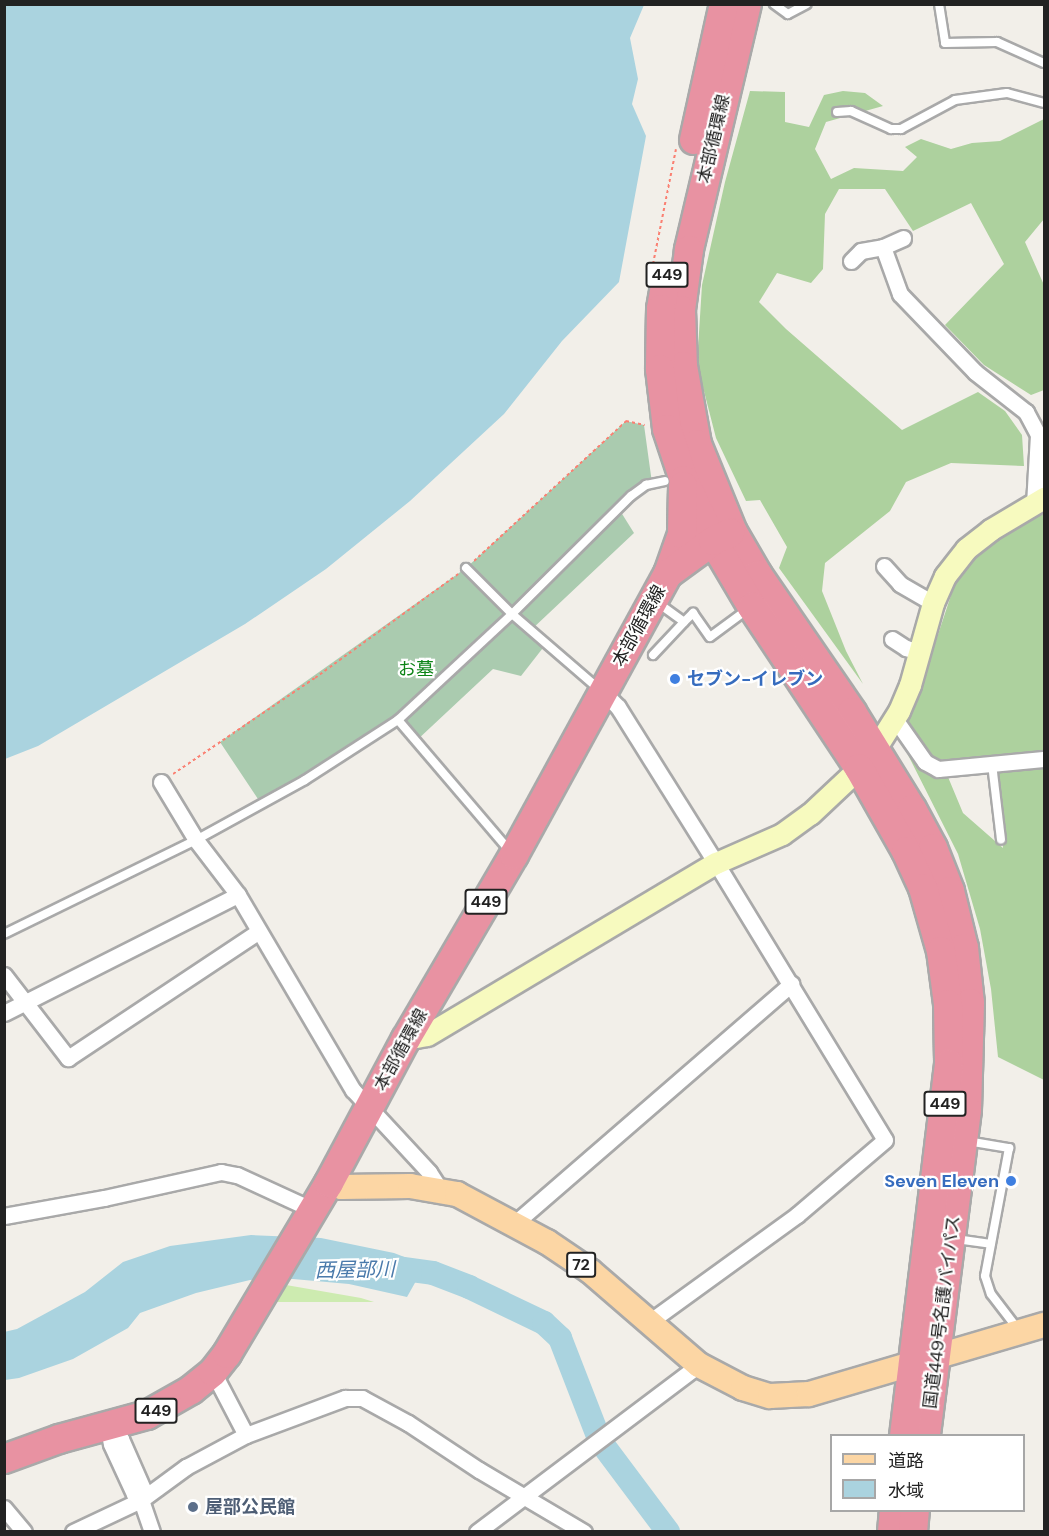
<!DOCTYPE html>
<meta charset="utf-8">
<style>
body{margin:0}
#map{position:relative;width:1049px;height:1536px;overflow:hidden;background:#f2efe9;font-family:"DM Sans","Noto Sans JP",sans-serif}
div>[style]{position:absolute}
[style*='--x']{left:calc(var(--x)*1px);top:calc(var(--y)*1px);width:calc(var(--w)*1px);rotate:calc(var(--a)*1deg)}
.grass>*{inset:0;background:#cdebb0}
.forest>*{inset:0;background:#add19e}
.cemetery>*{inset:0;background:#aacbaf}
.water>*{inset:0;background:#aad3df}
.river>*{height:24px;margin:-12px;padding:0 12px;transform-origin:12px;border-radius:12px;background:#aad3df}
.path>*{height:2px;margin-top:-1px;transform-origin:0;background:repeating-linear-gradient(90deg,#fa8072 0 3px,transparent 0 6px)}
.roads{filter:drop-shadow(2px 0 #a9a9a9) drop-shadow(-2px 0 #a9a9a9) drop-shadow(0 2px #a9a9a9) drop-shadow(0 -2px #a9a9a9)}
.lane>*{height:8px;margin:-4px;padding:0 4px;transform-origin:4px;border-radius:4px;background:#fff}
.street>*{height:15px;margin:-7.5px;padding:0 7.5px;transform-origin:7.5px;border-radius:7.5px;background:#fff}
.secondary>*{height:21px;margin:-10.5px;padding:0 10.5px;transform-origin:10.5px;border-radius:10.5px;background:#f7fabf}
.primary>*{height:24px;margin:-12px;padding:0 12px;transform-origin:12px;border-radius:12px;background:#fcd6a4}
.highway>*{height:28px;margin:-14px;padding:0 14px;transform-origin:14px;border-radius:14px;background:#e892a2}
.dots>*{width:16px;height:16px;translate:-50% -50%;box-sizing:border-box;border:3px solid #fff;border-radius:50%}
span{translate:-50% -50%;white-space:nowrap;text-align:center;line-height:1.15;-webkit-text-stroke:4.5px #fff;paint-order:stroke}
.shield-label span{padding:2px 4px;background:#fff;border:2px solid;border-radius:4px;-webkit-text-stroke-width:0}
.shield-label{font-size:16px;color:#222;font-weight:700}
.street-label{font-size:18px;color:#222}
.park-label{font-size:18px;color:#0c8416}
.shop-label{font-size:18px;color:#366cbe;font-weight:700}
.left{translate:0 -50%;text-align:left}
.right{translate:-100% -50%;text-align:right}
.service-label{font-size:18px;color:#4e5e75;font-weight:700}
.water-label{font-size:20px;color:#4a7aab;font-style:italic}
.frame{position:absolute;inset:0;border:6px solid #222;pointer-events:none}
.legend{position:absolute;left:830px;top:1434px;width:195px;height:78px;box-sizing:border-box;background:#fff;border:2px solid #a7a7a7;margin:0;padding:8px 10px;list-style:none;font-size:18px;color:#222}
.legend li{display:flex;align-items:center;gap:12px;height:30px}
.legend b{width:30px;border:2px solid #a7a7a7}
</style>
<div id="map">
<div class="grass">
<div style="clip-path:polygon(286px 1285px,361px 1298px,374px 1302px,276px 1302px)"></div>
</div>
<div class="forest">
<div style="clip-path:polygon(750px 91px,785px 92px,785px 122px,809px 127px,824px 95px,843px 91px,865px 93px,883px 106px,826px 122px,815px 149px,831px 179px,854px 168px,903px 171px,917px 157px,905px 147px,921px 139px,951px 149px,972px 143px,1000px 141px,1044px 119px,1044px 219px,1025px 242px,1044px 285px,1044px 390px,1031px 395px,984px 365px,945px 325px,1004px 264px,971px 203px,913px 231px,885px 189px,839px 189px,825px 214px,823px 269px,811px 283px,777px 273px,759px 302px,786px 329px,902px 430px,978px 392px,1005px 411px,1022px 435px,1024px 466px,951px 463px,906px 482px,890px 511px,825px 563px,822px 591px,846px 651px,863px 684px,779px 568px,787px 547px,760px 500px,746px 501px,716px 438px,697px 364px,702px 285px,725px 182px)"></div>
<div style="clip-path:polygon(1044px 514px,1044px 754px,933px 760px,924px 753px,906px 718px,923px 680px,958px 574px,987px 545px,1029px 520px)"></div>
<div style="clip-path:polygon(902px 743px,923px 772px,948px 777px,963px 813px,1003px 848px,998px 770px,1044px 768px,1044px 1080px,998px 1057px,991px 989px,980px 929px,958px 854px)"></div>
</div>
<div class="cemetery">
<div style="clip-path:polygon(626px 421px,644px 425px,652px 483px,619px 509px,634px 533px,531px 630px,546px 644px,521px 676px,493px 669px,416px 741px,398px 720px,305px 780px,258px 799px,220px 742px,466px 568px)"></div>
</div>
<div class="water">
<div style="clip-path:polygon(5px 4px,644px 5px,630px 38px,638px 79px,632px 104px,646px 136px,619px 282px,562px 341px,504px 414px,410px 501px,326px 569px,245px 624px,38px 746px,5px 759px)"></div>
<div style="clip-path:polygon(251px 1235px,321px 1238px,394px 1253px,425px 1265px,407px 1297px,349px 1284px,293px 1279px,250px 1280px,196px 1293px,140px 1313px,128px 1328px,73px 1359px,19px 1378px,5px 1380px,4px 1332px,17px 1329px,85px 1292px,123px 1262px,170px 1246px)"></div>
</div>
<div class="river">
<div style="--x:389;--y:1267;--w:44;--a:7.8"></div>
<div style="--x:433;--y:1273;--w:39;--a:21"></div>
<div style="--x:469;--y:1287;--w:83;--a:25.6"></div>
<div style="--x:544;--y:1323;--w:22;--a:43"></div>
<div style="--x:560;--y:1338;--w:110;--a:68.8"></div>
<div style="--x:600;--y:1441;--w:114;--a:53.2"></div>
</div>
<div class="path">
<div style="--x:653;--y:264;--w:117;--a:-78.7"></div>
<div style="--x:474;--y:561;--w:207;--a:-42.6"></div>
<div style="--x:626;--y:421;--w:19;--a:12"></div>
<div style="--x:173;--y:774;--w:171;--a:-34.1"></div>
<div style="--x:315;--y:678;--w:177;--a:-36"></div>
</div>
<div class="roads">
<div class="lane">
<div style="--x:774;--y:4;--w:17;--a:36"></div>
<div style="--x:788;--y:14;--w:21;--a:-28"></div>
<div style="--x:939;--y:4;--w:39;--a:81"></div>
<div style="--x:945;--y:43;--w:52;--a:-1.1"></div>
<div style="--x:997;--y:42;--w:51;--a:24.1"></div>
<div style="--x:837;--y:112;--w:14;--a:-4"></div>
<div style="--x:851;--y:111;--w:44;--a:24.2"></div>
<div style="--x:891;--y:129;--w:10;--a:0"></div>
<div style="--x:901;--y:129;--w:61;--a:-28.2"></div>
<div style="--x:955;--y:100;--w:52;--a:-7.7"></div>
<div style="--x:1007;--y:93;--w:38;--a:15"></div>
<div style="--x:466;--y:568;--w:65;--a:45"></div>
<div style="--x:512;--y:614;--w:115;--a:40.8"></div>
<div style="--x:658;--y:603;--w:32;--a:36"></div>
<div style="--x:684;--y:622;--w:13;--a:-45"></div>
<div style="--x:693;--y:613;--w:29;--a:55"></div>
<div style="--x:710;--y:637;--w:47;--a:-36.4"></div>
<div style="--x:653;--y:655;--w:45;--a:-46.8"></div>
<div style="--x:398;--y:720;--w:172;--a:49.5"></div>
<div style="--x:992;--y:764;--w:76;--a:83.2"></div>
<div style="--x:4;--y:934;--w:214;--a:-26.1"></div>
<div style="--x:196;--y:840;--w:124;--a:-28.8"></div>
<div style="--x:305;--y:780;--w:111;--a:-32.8"></div>
<div style="--x:398;--y:720;--w:156;--a:-42.9"></div>
<div style="--x:512;--y:614;--w:168;--a:-44.8"></div>
<div style="--x:631;--y:496;--w:19;--a:-36"></div>
<div style="--x:646;--y:485;--w:19;--a:-12"></div>
<div style="--x:967;--y:1141;--w:43;--a:9.5"></div>
<div style="--x:1009;--y:1148;--w:130;--a:100.6"></div>
<div style="--x:985;--y:1276;--w:19;--a:72"></div>
<div style="--x:991;--y:1294;--w:43;--a:52.6"></div>
<div style="--x:956;--y:1239;--w:35;--a:8"></div>
</div>
<div class="street">
<div style="--x:883;--y:247;--w:22;--a:-24"></div>
<div style="--x:851;--y:261;--w:14;--a:-45"></div>
<div style="--x:861;--y:251;--w:22;--a:-10"></div>
<div style="--x:883;--y:247;--w:50;--a:70.1"></div>
<div style="--x:900;--y:294;--w:108;--a:46.1"></div>
<div style="--x:975;--y:372;--w:65;--a:38.1"></div>
<div style="--x:1026;--y:412;--w:26;--a:62"></div>
<div style="--x:1038;--y:435;--w:69;--a:93.3"></div>
<div style="--x:884;--y:566;--w:24;--a:48"></div>
<div style="--x:900;--y:584;--w:38;--a:30"></div>
<div style="--x:892;--y:639;--w:17;--a:33"></div>
<div style="--x:906;--y:648;--w:15;--a:16"></div>
<div style="--x:603;--y:692;--w:21;--a:45"></div>
<div style="--x:618;--y:707;--w:184;--a:57.9"></div>
<div style="--x:716;--y:863;--w:324;--a:58.6"></div>
<div style="--x:885;--y:1140;--w:116;--a:139.6"></div>
<div style="--x:797;--y:1215;--w:183;--a:144.1"></div>
<div style="--x:895;--y:719;--w:52;--a:55.1"></div>
<div style="--x:925;--y:762;--w:15;--a:28"></div>
<div style="--x:938;--y:769;--w:106;--a:-5.4"></div>
<div style="--x:161;--y:782;--w:68;--a:58.9"></div>
<div style="--x:196;--y:840;--w:69;--a:52.6"></div>
<div style="--x:238;--y:895;--w:226;--a:59.5"></div>
<div style="--x:353;--y:1090;--w:112;--a:47.2"></div>
<div style="--x:429;--y:1172;--w:20;--a:57"></div>
<div style="--x:4;--y:975;--w:105;--a:52.4"></div>
<div style="--x:68;--y:1058;--w:229;--a:-33.6"></div>
<div style="--x:4;--y:1013;--w:262;--a:-26.8"></div>
<div style="--x:4;--y:1216;--w:102;--a:-10.2"></div>
<div style="--x:104;--y:1198;--w:120;--a:-12.5"></div>
<div style="--x:221;--y:1172;--w:16;--a:11"></div>
<div style="--x:237;--y:1175;--w:84;--a:24.7"></div>
<div style="--x:514;--y:1224;--w:367;--a:-40.9"></div>
<div style="--x:213;--y:1372;--w:71;--a:62.4"></div>
<div style="--x:107;--y:1425;--w:20;--a:45"></div>
<div style="--x:121;--y:1439;--w:55;--a:66.3"></div>
<div style="--x:143;--y:1489;--w:11;--a:100"></div>
<div style="--x:141;--y:1500;--w:34;--a:71"></div>
<div style="--x:107;--y:1425;--w:19;--a:78"></div>
<div style="--x:111;--y:1444;--w:55;--a:65.3"></div>
<div style="--x:134;--y:1494;--w:9;--a:41"></div>
<div style="--x:4;--y:1508;--w:31;--a:50"></div>
<div style="--x:73;--y:1532;--w:75;--a:-25.2"></div>
<div style="--x:141;--y:1500;--w:56;--a:-36.3"></div>
<div style="--x:186;--y:1467;--w:68;--a:-28.1"></div>
<div style="--x:246;--y:1435;--w:106;--a:-20.5"></div>
<div style="--x:345;--y:1398;--w:17;--a:0"></div>
<div style="--x:362;--y:1398;--w:52;--a:28.5"></div>
<div style="--x:408;--y:1423;--w:85;--a:33.5"></div>
<div style="--x:479;--y:1470;--w:122;--a:30.6"></div>
<div style="--x:477;--y:1532;--w:278;--a:-37"></div>
</div>
<div class="secondary">
<div style="--x:406;--y:1039;--w:21;--a:-11"></div>
<div style="--x:427;--y:1035;--w:336;--a:-30.8"></div>
<div style="--x:716;--y:863;--w:72;--a:-23.7"></div>
<div style="--x:782;--y:834;--w:34;--a:-36"></div>
<div style="--x:810;--y:814;--w:67;--a:-43.2"></div>
<div style="--x:859;--y:768;--w:25;--a:-50"></div>
<div style="--x:875;--y:749;--w:45;--a:-57.7"></div>
<div style="--x:899;--y:711;--w:28;--a:-67"></div>
<div style="--x:910;--y:685;--w:85;--a:-74.3"></div>
<div style="--x:933;--y:603;--w:30;--a:-66"></div>
<div style="--x:945;--y:576;--w:34;--a:-52"></div>
<div style="--x:966;--y:549;--w:31;--a:-38"></div>
<div style="--x:990;--y:530;--w:63;--a:-30.7"></div>
</div>
<div class="primary">
<div style="--x:329;--y:1183;--w:13;--a:18"></div>
<div style="--x:341;--y:1187;--w:69;--a:-0.8"></div>
<div style="--x:410;--y:1186;--w:48;--a:9.7"></div>
<div style="--x:457;--y:1194;--w:102;--a:28.1"></div>
<div style="--x:547;--y:1242;--w:52;--a:34"></div>
<div style="--x:590;--y:1271;--w:144;--a:40.8"></div>
<div style="--x:699;--y:1365;--w:50;--a:27.6"></div>
<div style="--x:743;--y:1388;--w:28;--a:17"></div>
<div style="--x:770;--y:1396;--w:39;--a:-3"></div>
<div style="--x:809;--y:1394;--w:245;--a:-16.4"></div>
</div>
<div class="highway">
<div style="--x:747;--y:4;--w:253;--a:103.3"></div>
<div style="--x:689;--y:250;--w:61;--a:97.6"></div>
<div style="--x:681;--y:310;--w:56;--a:88"></div>
<div style="--x:683;--y:366;--w:79;--a:79.8"></div>
<div style="--x:697;--y:444;--w:95;--a:67.8"></div>
<div style="--x:733;--y:532;--w:50;--a:59.8"></div>
<div style="--x:758;--y:575;--w:166;--a:55.5"></div>
<div style="--x:852;--y:712;--w:114;--a:58.3"></div>
<div style="--x:912;--y:809;--w:44;--a:61.7"></div>
<div style="--x:933;--y:848;--w:46;--a:68.4"></div>
<div style="--x:950;--y:891;--w:59;--a:76.2"></div>
<div style="--x:964;--y:948;--w:55;--a:83.8"></div>
<div style="--x:970;--y:1003;--w:107;--a:91.6"></div>
<div style="--x:967;--y:1110;--w:329;--a:97.2"></div>
<div style="--x:694;--y:140;--w:139;--a:-77.6"></div>
<div style="--x:666;--y:280;--w:29;--a:100"></div>
<div style="--x:661;--y:309;--w:60;--a:91"></div>
<div style="--x:660;--y:369;--w:60;--a:83.3"></div>
<div style="--x:667;--y:429;--w:54;--a:71.6"></div>
<div style="--x:684;--y:480;--w:68;--a:64.6"></div>
<div style="--x:713;--y:541;--w:77;--a:59.4"></div>
<div style="--x:752;--y:607;--w:193;--a:56.4"></div>
<div style="--x:859;--y:768;--w:95;--a:60.5"></div>
<div style="--x:906;--y:851;--w:41;--a:65.3"></div>
<div style="--x:923;--y:888;--w:66;--a:74.1"></div>
<div style="--x:941;--y:951;--w:53;--a:82.5"></div>
<div style="--x:948;--y:1004;--w:60;--a:89"></div>
<div style="--x:949;--y:1064;--w:375;--a:96.9"></div>
<div style="--x:668;--y:574;--w:42;--a:-70.7"></div>
<div style="--x:682;--y:534;--w:48;--a:-88.8"></div>
<div style="--x:4;--y:1459;--w:59;--a:-20"></div>
<div style="--x:59;--y:1439;--w:91;--a:-15.3"></div>
<div style="--x:147;--y:1415;--w:51;--a:-29.6"></div>
<div style="--x:191;--y:1390;--w:28;--a:-39"></div>
<div style="--x:213;--y:1372;--w:23;--a:-52"></div>
<div style="--x:227;--y:1354;--w:199;--a:-59.2"></div>
<div style="--x:329;--y:1183;--w:163;--a:-61.9"></div>
<div style="--x:406;--y:1039;--w:213;--a:-59.6"></div>
<div style="--x:514;--y:855;--w:320;--a:-61.3"></div>
<div style="--x:668;--y:574;--w:56;--a:-36.3"></div>
<div style="--x:713;--y:541;--w:19;--a:-25"></div>
<div style="--x:892;--y:1532;--w:22;--a:-85"></div>
<div style="--x:913;--y:1532;--w:22;--a:-85"></div>
</div>
</div>
<div class="dots">
<div style="left:675px;top:679px;background:#3f7fe0"></div>
<div style="left:1011px;top:1181px;background:#3f7fe0"></div>
<div style="left:193px;top:1507px;background:#5c6f8a"></div>
</div>
<div class="shield-label">
<span style="left:667px;top:275px">449</span>
<span style="left:486px;top:902px">449</span>
<span style="left:945px;top:1104px">449</span>
<span style="left:581px;top:1265px">72</span>
<span style="left:156px;top:1411px">449</span>
</div>
<div class="street-label">
<span style="left:714px;top:139px;rotate:-77deg">本部循環線</span>
<span style="left:639px;top:626px;rotate:-61deg">本部循環線</span>
<span style="left:401px;top:1050px;rotate:-61deg">本部循環線</span>
<span style="left:942px;top:1312px;rotate:-83deg">国道449号名護バイパス</span>
</div>
<div class="park-label">
<span style="left:416px;top:669px">お墓</span>
</div>
<div class="shop-label">
<span class="left" style="left:687px;top:679px">セブン-イレブン</span>
<span class="right" style="left:999px;top:1181px">Seven Eleven</span>
</div>
<div class="service-label">
<span class="left" style="left:205px;top:1507px">屋部公民館</span>
</div>
<div class="water-label">
<span style="left:355px;top:1270px;rotate:-1deg">西屋部川</span>
</div>
<div class="frame"></div>
<ul class="legend">
<li><b style="height:8px;background:#fcd6a4"></b>道路</li>
<li><b style="height:16px;background:#aad3df"></b>水域</li>
</ul>
</div>
